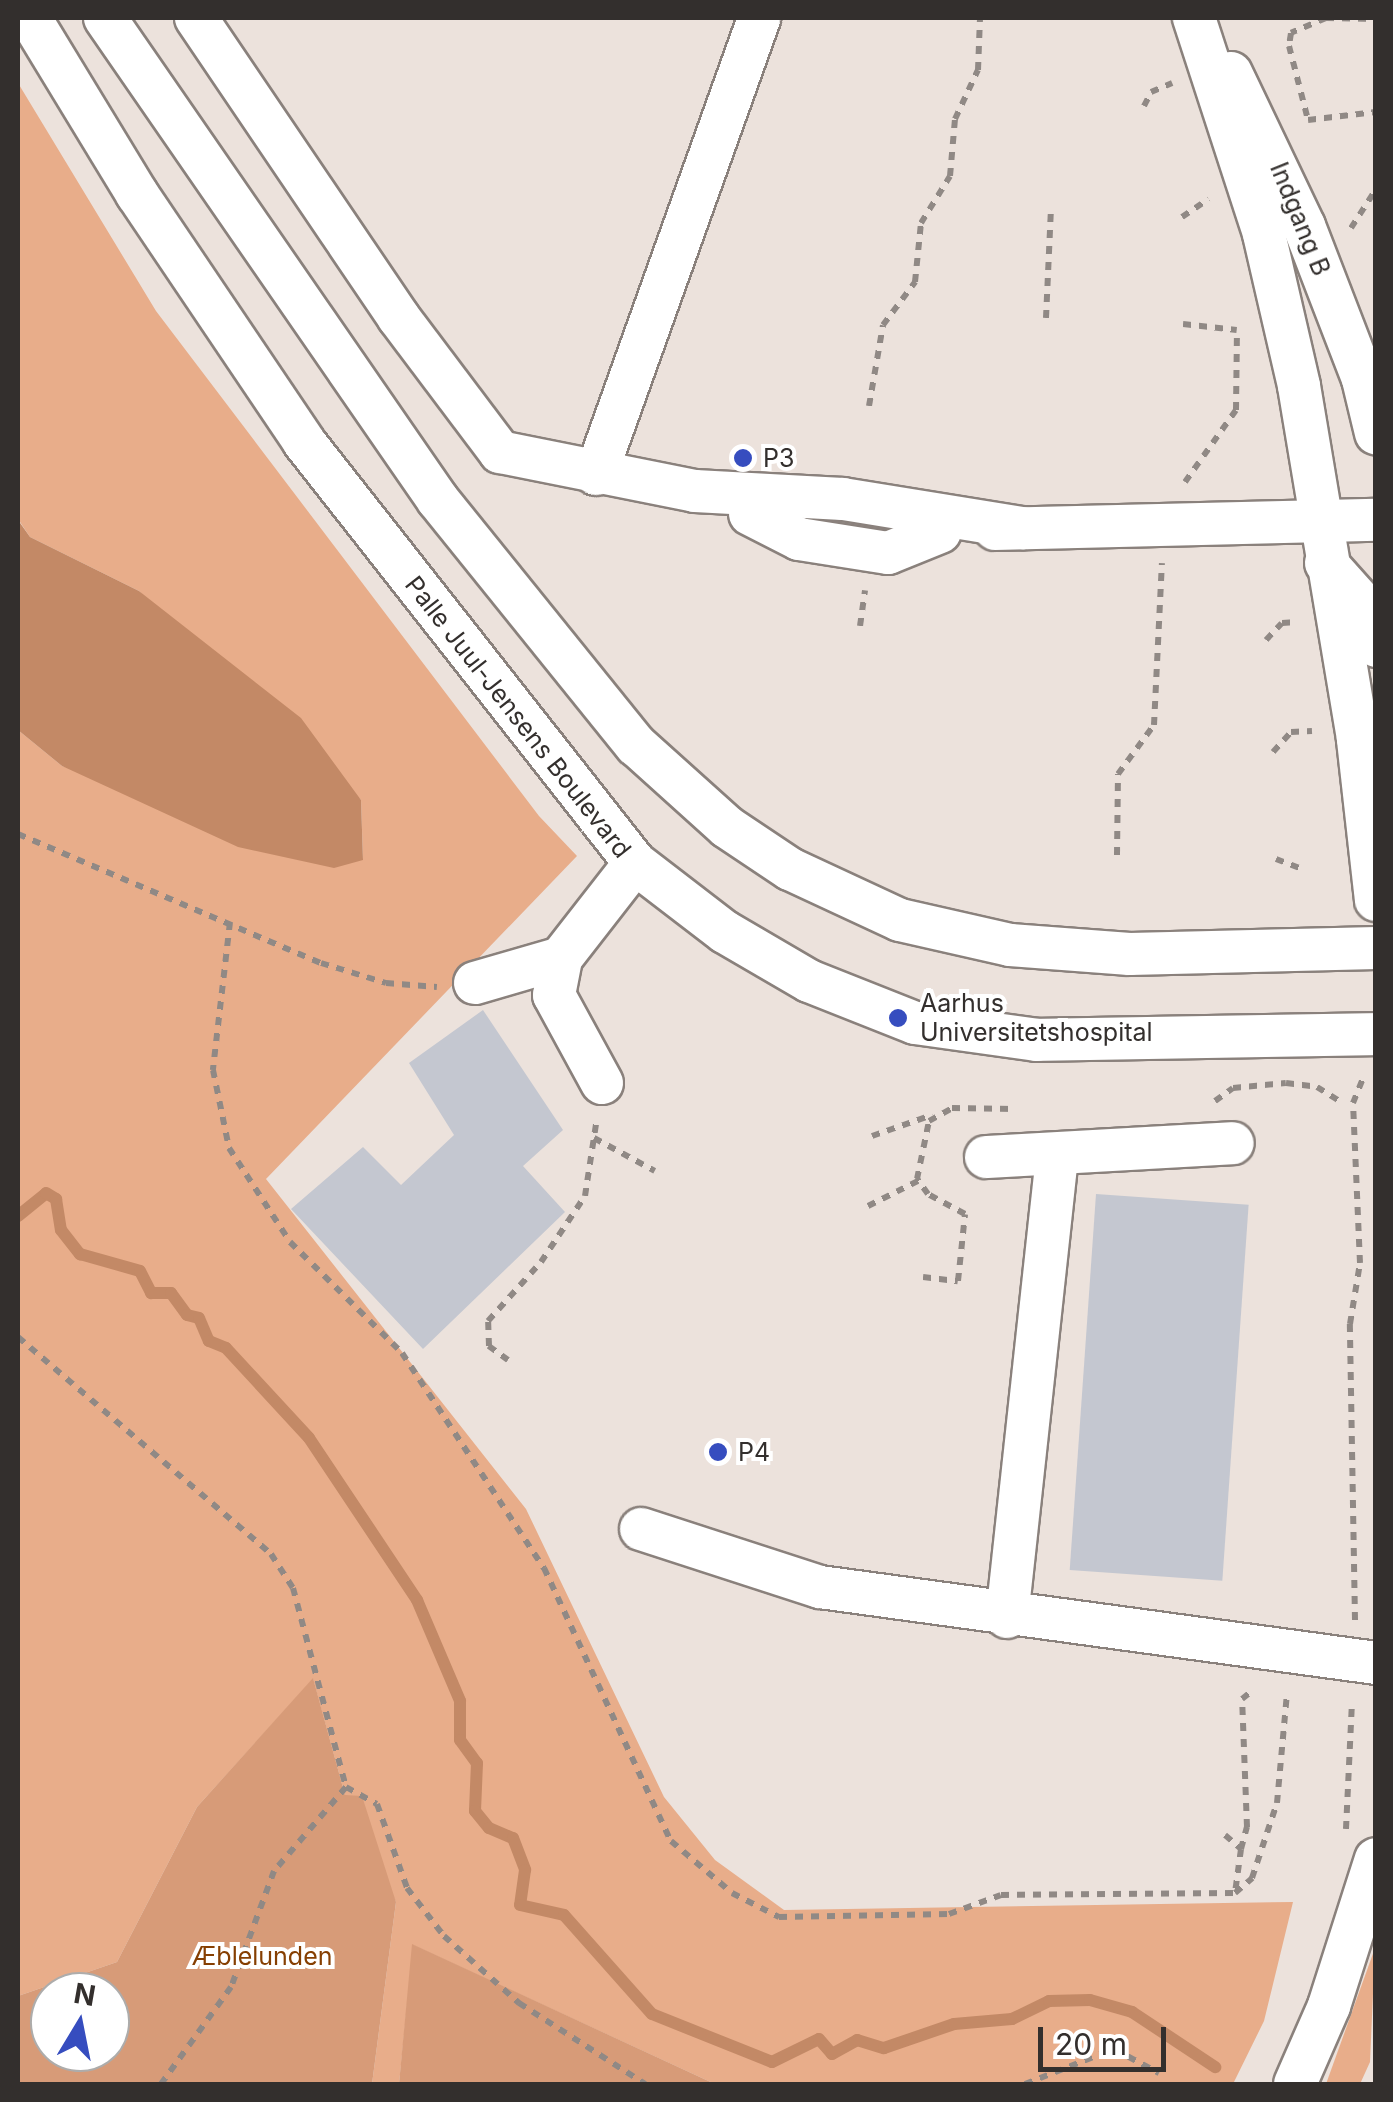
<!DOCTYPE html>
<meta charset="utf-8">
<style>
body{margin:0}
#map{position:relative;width:1393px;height:2102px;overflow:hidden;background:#ece2dc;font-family:Inter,sans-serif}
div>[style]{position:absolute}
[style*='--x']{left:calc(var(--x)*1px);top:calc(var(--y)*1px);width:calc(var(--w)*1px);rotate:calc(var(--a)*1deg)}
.green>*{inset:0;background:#e8ad8a}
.forest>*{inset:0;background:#d79b78}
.water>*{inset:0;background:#c38966}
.stream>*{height:12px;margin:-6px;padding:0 6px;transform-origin:6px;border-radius:6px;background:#c38966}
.building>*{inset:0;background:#c4c7d0;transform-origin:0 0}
.path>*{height:6px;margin-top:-3px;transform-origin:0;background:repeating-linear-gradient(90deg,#908985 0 8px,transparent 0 16px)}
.roads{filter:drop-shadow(2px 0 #8a817c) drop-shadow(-2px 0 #8a817c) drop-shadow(0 2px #8a817c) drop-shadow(0 -2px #8a817c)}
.minor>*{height:42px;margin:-21px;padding:0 21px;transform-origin:21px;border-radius:21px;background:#fff}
.dots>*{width:28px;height:28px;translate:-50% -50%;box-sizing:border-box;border:5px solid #fff;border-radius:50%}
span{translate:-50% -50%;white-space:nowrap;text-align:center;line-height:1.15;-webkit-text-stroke:8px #fff;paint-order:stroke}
.street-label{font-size:25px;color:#332f2d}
.poi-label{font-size:25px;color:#332f2d}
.left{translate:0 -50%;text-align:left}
.park-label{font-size:25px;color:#863f02}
.frame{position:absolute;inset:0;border:20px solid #332f2d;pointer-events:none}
.north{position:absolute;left:30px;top:1972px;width:100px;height:100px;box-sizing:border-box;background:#fff;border:2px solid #adacab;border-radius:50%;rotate:10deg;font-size:28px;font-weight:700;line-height:40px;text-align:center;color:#332f2d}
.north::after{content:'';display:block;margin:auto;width:35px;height:45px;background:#364dbf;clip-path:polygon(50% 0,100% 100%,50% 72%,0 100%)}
.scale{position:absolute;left:1038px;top:2027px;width:128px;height:45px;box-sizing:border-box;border:5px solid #332f2d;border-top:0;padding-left:12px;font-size:30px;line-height:35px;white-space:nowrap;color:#332f2d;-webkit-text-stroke:8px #fff;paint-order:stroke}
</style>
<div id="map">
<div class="green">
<div style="clip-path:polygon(18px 83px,156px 311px,539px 816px,577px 856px,266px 1179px,526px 1509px,664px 1797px,715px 1860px,784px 1910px,1293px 1902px,1264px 2021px,1233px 2084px,715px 2084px,413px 1945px,399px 2084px,372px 2084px,396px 1902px,345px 1795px,313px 1679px,197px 1807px,117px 1962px,18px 1996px,18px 730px,62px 766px,363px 859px,361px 800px,139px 591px,30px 537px,18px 519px)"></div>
<div style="clip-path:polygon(1375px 1948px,1370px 2062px,1360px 2084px,1326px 2084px)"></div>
</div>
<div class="forest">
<div style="clip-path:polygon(evenodd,313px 1678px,345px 1795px,362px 1796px,396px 1902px,372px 2084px,18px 2084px,18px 1996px,117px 1962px,197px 1807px,313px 1678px,50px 1992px,110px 1992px,110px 2052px,50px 2052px,50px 1992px)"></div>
<div style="clip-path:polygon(412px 1944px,715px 2084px,399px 2084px)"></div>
</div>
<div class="water">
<div style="clip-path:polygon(18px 520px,30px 537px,139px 591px,301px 718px,361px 800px,363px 860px,334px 868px,238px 847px,62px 766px,18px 730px)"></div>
</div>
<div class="stream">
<div style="--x:18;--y:1216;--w:36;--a:-39"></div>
<div style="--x:46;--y:1193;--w:12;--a:31"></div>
<div style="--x:56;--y:1199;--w:31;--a:81"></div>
<div style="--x:61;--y:1230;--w:31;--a:52"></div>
<div style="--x:80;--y:1254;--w:62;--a:15.8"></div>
<div style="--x:140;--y:1271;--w:25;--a:63"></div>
<div style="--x:151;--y:1293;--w:20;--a:0"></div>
<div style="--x:171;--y:1293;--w:27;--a:54"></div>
<div style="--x:187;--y:1315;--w:12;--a:14"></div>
<div style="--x:199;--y:1318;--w:25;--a:67"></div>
<div style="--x:209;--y:1341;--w:18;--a:22"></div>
<div style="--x:226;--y:1348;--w:122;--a:47.3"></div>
<div style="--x:309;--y:1438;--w:195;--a:56.3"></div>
<div style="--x:417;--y:1600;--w:110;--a:66.9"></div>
<div style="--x:460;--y:1701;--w:39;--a:90"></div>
<div style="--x:460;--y:1740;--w:29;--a:54"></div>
<div style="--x:477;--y:1763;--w:48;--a:92.4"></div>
<div style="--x:475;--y:1811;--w:22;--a:51"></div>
<div style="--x:489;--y:1828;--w:26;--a:23"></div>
<div style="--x:513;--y:1838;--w:34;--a:69"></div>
<div style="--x:525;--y:1870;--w:35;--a:98"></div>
<div style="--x:520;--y:1905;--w:45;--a:12.8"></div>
<div style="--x:564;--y:1915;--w:132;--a:48.4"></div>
<div style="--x:652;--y:2014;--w:129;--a:21.8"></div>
<div style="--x:772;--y:2062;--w:52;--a:-26.1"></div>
<div style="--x:819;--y:2039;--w:20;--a:49"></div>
<div style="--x:832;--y:2054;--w:29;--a:-29"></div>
<div style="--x:857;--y:2040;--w:28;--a:17"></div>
<div style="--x:884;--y:2048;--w:74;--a:-18.9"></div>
<div style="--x:954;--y:2024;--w:58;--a:-4.9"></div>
<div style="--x:1012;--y:2019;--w:41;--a:-25.9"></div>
<div style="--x:1049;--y:2001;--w:41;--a:-1.4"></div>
<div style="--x:1090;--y:2000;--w:44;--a:15.9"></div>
<div style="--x:1132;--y:2012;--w:100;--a:33.5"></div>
</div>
<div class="building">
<div style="clip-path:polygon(483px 1010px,563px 1130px,523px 1166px,565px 1212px,423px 1349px,291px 1209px,363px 1147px,401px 1185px,454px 1135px,409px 1063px)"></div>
<div style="left:1096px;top:1194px;width:153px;height:377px;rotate:4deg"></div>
</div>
<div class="path">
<div style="--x:1326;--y:18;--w:38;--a:157"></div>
<div style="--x:1291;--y:33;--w:13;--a:99"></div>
<div style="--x:1289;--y:46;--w:76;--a:75.6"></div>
<div style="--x:1308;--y:120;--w:68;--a:-6.7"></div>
<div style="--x:1326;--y:18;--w:50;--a:1.1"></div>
<div style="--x:1144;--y:106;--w:16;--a:-63"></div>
<div style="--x:1151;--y:92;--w:23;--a:-23"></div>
<div style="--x:1182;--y:217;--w:32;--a:-34"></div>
<div style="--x:1351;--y:228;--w:46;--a:-57.3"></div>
<div style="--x:1046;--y:318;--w:110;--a:-87.4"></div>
<div style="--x:1183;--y:324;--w:54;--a:6.3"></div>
<div style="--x:869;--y:406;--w:82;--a:-80.2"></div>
<div style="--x:883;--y:325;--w:54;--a:-53.3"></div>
<div style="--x:915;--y:282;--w:59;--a:-84.2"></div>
<div style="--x:921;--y:223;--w:55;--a:-58.3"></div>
<div style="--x:950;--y:176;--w:57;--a:-85"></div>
<div style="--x:955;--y:119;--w:54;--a:-64.9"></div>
<div style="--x:978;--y:70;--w:52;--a:-87.8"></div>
<div style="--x:1185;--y:482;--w:88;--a:-54.7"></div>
<div style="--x:1236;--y:410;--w:80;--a:-89.3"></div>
<div style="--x:860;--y:626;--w:36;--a:-82"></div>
<div style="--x:1266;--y:640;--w:23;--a:-47"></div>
<div style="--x:1282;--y:623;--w:15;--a:-4"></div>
<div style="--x:1273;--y:752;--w:27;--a:-48"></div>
<div style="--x:1291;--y:732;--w:21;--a:-3"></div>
<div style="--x:18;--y:834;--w:329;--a:23.1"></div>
<div style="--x:321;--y:963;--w:68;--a:17.1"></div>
<div style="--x:386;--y:983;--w:51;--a:4.5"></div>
<div style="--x:1117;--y:855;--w:81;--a:-89.3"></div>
<div style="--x:1118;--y:774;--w:61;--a:-53.7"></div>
<div style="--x:1154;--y:725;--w:162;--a:-87.2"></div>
<div style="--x:1276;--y:859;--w:28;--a:21"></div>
<div style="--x:230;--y:922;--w:149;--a:96.6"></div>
<div style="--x:213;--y:1070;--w:80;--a:78.4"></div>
<div style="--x:229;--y:1148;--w:112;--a:57"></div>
<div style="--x:290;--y:1242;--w:158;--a:44.7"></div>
<div style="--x:402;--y:1353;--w:258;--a:56.6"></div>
<div style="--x:544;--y:1568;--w:301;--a:65.1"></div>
<div style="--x:671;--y:1841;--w:80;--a:40.4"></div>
<div style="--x:732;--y:1893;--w:53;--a:27.1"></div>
<div style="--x:779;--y:1917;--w:170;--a:-1"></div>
<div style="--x:949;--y:1914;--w:55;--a:-20.1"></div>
<div style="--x:1001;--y:1895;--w:234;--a:-0.5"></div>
<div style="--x:1215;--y:1101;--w:22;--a:-36"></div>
<div style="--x:1233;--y:1088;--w:53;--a:-5.4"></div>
<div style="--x:1286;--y:1083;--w:31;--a:7"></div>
<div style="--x:1317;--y:1087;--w:26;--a:32"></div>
<div style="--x:872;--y:1136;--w:64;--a:-19.3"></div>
<div style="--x:594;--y:1138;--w:69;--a:28.4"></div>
<div style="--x:868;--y:1206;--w:56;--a:-26.6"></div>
<div style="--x:923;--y:1277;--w:35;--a:7"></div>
<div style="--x:958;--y:1281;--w:67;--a:-84"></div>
<div style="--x:965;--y:1214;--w:42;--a:-151.6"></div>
<div style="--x:928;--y:1194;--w:19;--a:-126"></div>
<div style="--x:917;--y:1179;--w:59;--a:-78.3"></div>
<div style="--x:929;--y:1121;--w:26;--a:-29"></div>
<div style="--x:952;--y:1108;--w:63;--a:0.9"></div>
<div style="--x:18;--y:1337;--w:333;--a:40.6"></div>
<div style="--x:271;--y:1554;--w:40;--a:57.1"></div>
<div style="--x:293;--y:1588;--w:206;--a:75.1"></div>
<div style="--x:346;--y:1787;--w:111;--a:130.6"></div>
<div style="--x:274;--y:1871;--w:124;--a:110.3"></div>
<div style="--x:231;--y:1987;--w:120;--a:125.8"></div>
<div style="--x:508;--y:1360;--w:24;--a:-144"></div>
<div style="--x:489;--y:1346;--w:25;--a:-92"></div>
<div style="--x:488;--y:1321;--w:79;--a:-48.1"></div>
<div style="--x:541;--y:1262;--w:79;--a:-56.3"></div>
<div style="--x:585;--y:1196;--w:73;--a:-81.3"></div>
<div style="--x:1355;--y:1620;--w:296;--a:-91"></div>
<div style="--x:1350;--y:1324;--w:62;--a:-80.7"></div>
<div style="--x:1360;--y:1263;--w:160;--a:-92.5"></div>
<div style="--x:1353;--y:1103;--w:29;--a:-68"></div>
<div style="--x:346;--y:1787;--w:35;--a:29"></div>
<div style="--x:377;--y:1804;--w:89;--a:70.3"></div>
<div style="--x:407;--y:1888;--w:61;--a:52.4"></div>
<div style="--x:444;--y:1936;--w:101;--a:41.8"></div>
<div style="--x:519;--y:2003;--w:150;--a:32.7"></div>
<div style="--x:1346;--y:1829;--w:127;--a:-87.3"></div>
<div style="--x:1225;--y:1835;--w:21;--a:41"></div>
<div style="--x:1241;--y:1849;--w:44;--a:97.8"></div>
<div style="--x:1235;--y:1893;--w:23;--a:-41"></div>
<div style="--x:1252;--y:1878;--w:79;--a:-71.6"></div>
<div style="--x:1277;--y:1803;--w:110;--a:-84.8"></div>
<div style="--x:1241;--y:1849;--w:23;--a:-75"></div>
<div style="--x:1247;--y:1827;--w:128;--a:-92.2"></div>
<div style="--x:1242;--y:1699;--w:14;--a:-39"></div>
<div style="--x:1025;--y:2084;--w:96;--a:-21.5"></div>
<div style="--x:1114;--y:2049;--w:51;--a:28.1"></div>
</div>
<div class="roads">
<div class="minor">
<div style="--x:30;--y:18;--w:206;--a:58.7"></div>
<div style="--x:137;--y:194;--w:299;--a:56"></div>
<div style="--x:304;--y:442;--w:536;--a:51.82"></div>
<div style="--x:635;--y:863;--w:113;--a:37.5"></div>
<div style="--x:725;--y:932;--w:97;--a:30.3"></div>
<div style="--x:809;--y:981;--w:114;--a:21.6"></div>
<div style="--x:915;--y:1023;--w:123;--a:7.9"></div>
<div style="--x:1037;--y:1040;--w:339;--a:-1"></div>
<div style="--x:105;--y:18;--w:586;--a:55.36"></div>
<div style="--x:438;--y:500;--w:315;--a:51.1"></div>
<div style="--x:636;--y:745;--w:122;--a:42"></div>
<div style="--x:727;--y:827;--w:76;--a:33.7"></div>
<div style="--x:790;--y:869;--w:121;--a:24.9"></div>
<div style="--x:900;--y:920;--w:113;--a:12.8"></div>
<div style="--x:1010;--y:945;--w:120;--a:4.3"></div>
<div style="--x:1130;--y:954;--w:246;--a:-1.4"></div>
<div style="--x:196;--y:18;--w:362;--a:55.9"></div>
<div style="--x:399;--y:318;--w:168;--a:53"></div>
<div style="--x:500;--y:452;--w:199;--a:11.3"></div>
<div style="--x:695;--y:491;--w:148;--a:3.1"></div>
<div style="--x:843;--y:499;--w:182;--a:9.2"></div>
<div style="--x:1194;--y:18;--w:227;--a:72"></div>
<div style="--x:1264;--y:234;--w:156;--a:77"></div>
<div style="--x:1299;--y:386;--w:359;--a:80.5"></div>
<div style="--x:1358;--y:740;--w:161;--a:83.6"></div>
<div style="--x:1231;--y:73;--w:170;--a:64.5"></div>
<div style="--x:1304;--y:226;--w:164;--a:68.9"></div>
<div style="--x:1363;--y:379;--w:56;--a:76.5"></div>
<div style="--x:596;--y:474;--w:484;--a:-70.3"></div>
<div style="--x:750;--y:514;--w:55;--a:27"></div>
<div style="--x:799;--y:539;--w:90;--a:8.9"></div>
<div style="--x:888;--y:553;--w:56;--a:-22"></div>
<div style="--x:995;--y:529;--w:381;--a:-1.4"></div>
<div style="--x:1326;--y:563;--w:63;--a:48.2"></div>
<div style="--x:1368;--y:610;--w:37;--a:77"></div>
<div style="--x:475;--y:983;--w:90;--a:-16.2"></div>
<div style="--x:602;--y:1083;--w:100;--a:-118.6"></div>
<div style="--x:554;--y:995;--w:38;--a:-79"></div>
<div style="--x:561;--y:958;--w:120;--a:-52.1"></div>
<div style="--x:986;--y:1157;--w:247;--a:-3.2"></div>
<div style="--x:641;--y:1529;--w:188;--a:18"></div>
<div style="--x:820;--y:1587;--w:561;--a:7.78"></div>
<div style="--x:1007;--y:1617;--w:465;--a:-83.8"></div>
<div style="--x:1295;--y:2084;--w:85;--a:-66.4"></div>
<div style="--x:1329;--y:2006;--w:154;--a:-72.3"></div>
</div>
</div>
<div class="dots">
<div style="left:743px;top:458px;background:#364dbf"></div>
<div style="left:898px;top:1018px;background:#364dbf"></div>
<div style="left:718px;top:1452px;background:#364dbf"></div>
</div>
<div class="street-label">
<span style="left:1300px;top:219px;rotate:68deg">Indgang B</span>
<span style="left:518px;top:717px;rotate:52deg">Palle Juul-Jensens Boulevard</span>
</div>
<div class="poi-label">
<span class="left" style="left:763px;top:458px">P3</span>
<span class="left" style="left:920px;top:1018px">Aarhus<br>Universitetshospital</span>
<span class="left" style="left:738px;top:1452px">P4</span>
</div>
<div class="park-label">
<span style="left:262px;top:1956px">Æblelunden</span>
</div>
<div class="frame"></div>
<div class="north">N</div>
<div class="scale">20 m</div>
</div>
